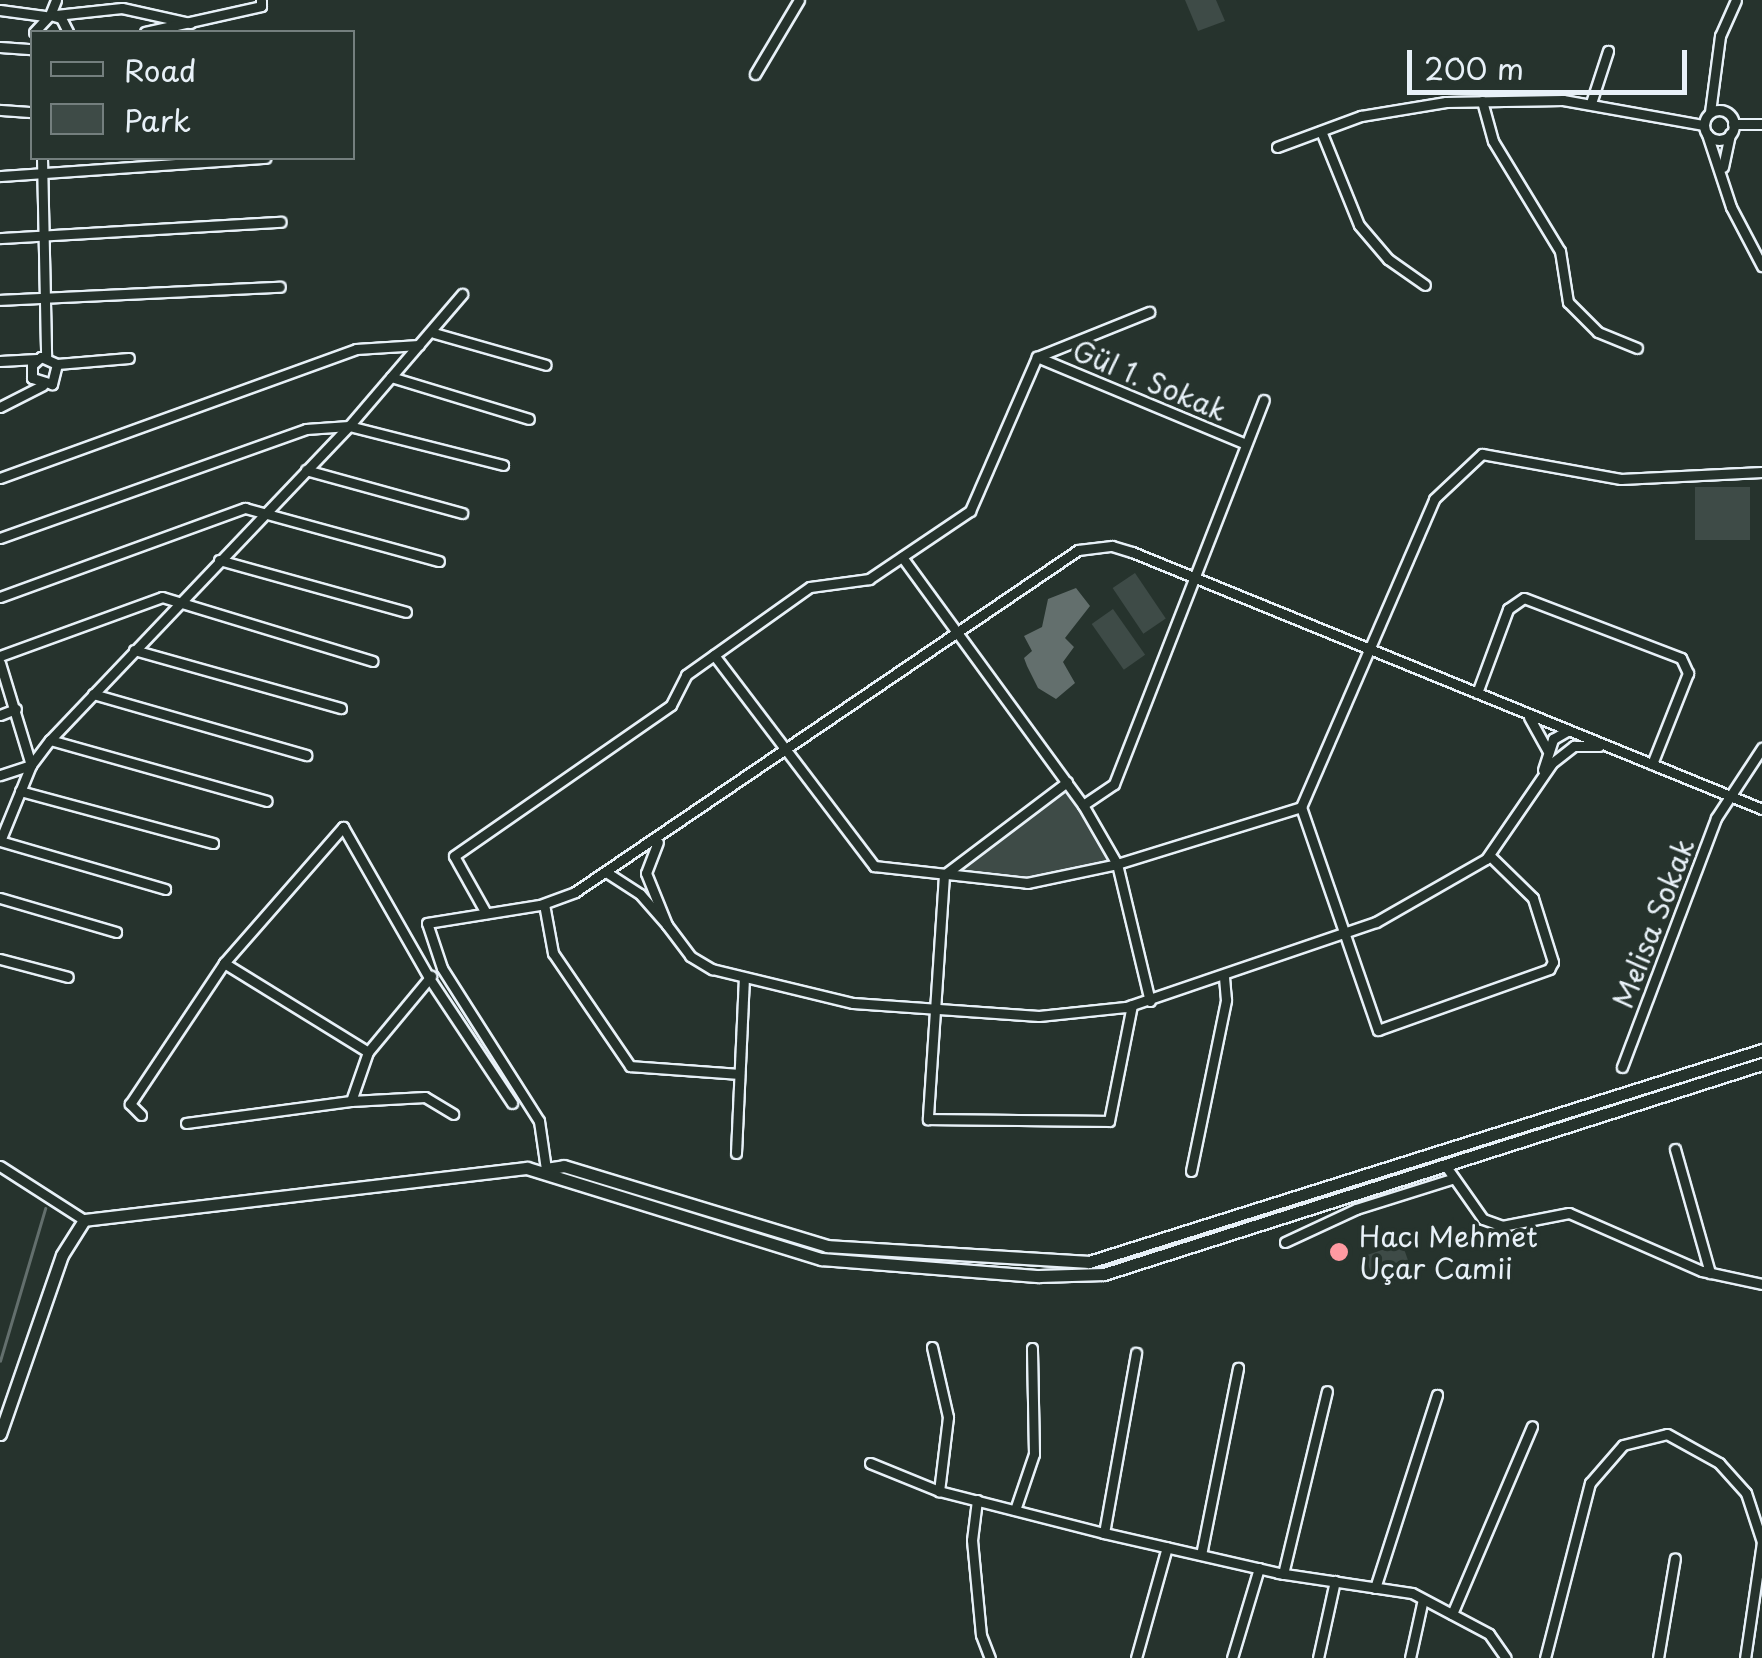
<!DOCTYPE html>
<meta charset="utf-8">
<style>
body{margin:0}
#map{position:relative;width:1762px;height:1658px;overflow:hidden;background:#26332d;font-family:"Playpen Sans",sans-serif}
div>[style]{position:absolute}
[style*='--x']{left:calc(var(--x)*1px);top:calc(var(--y)*1px);width:calc(var(--w)*1px);rotate:calc(var(--a)*1deg)}
.green>*{inset:0;background:#3e4b47;transform-origin:0 0}
.water>*{inset:0;background:#636f6d}
.stream>*{height:2.5px;margin:-1.25px;padding:0 1.25px;transform-origin:1.25px;border-radius:1.25px;background:#636f6d}
.roads{filter:drop-shadow(2px 0 #e8f1f8) drop-shadow(-2px 0 #e8f1f8) drop-shadow(0 2px #e8f1f8) drop-shadow(0 -2px #e8f1f8)}
.minor>*{height:9px;margin:-4.5px;padding:0 4.5px;transform-origin:4.5px;border-radius:4.5px;background:#26332d}
.minor>.ring{margin:-4.5px;padding:0;box-sizing:content-box;background:none;border:9px solid #26332d;border-radius:50%}
.major>*{height:11px;margin:-5.5px;padding:0 5.5px;transform-origin:5.5px;border-radius:5.5px;background:#26332d}
.dots>*{width:28px;height:28px;translate:-50% -50%;box-sizing:border-box;border:5px solid #26332d;border-radius:50%}
span{translate:-50% -50%;white-space:nowrap;text-align:center;line-height:1.15;-webkit-text-stroke:8px #26332d;paint-order:stroke}
.street-label{font-size:28px;color:#e8f1f8}
.poi-label{font-size:28px;color:#e8f1f8}
.left{translate:0 -50%;text-align:left}
.legend{position:absolute;left:30px;top:30px;width:325px;height:130px;box-sizing:border-box;background:#26332d;border:2px solid #747f7e;margin:0;padding:12px 18px;list-style:none;font-size:30px;color:#e8f1f8}
.legend li{display:flex;align-items:center;gap:20px;height:50px}
.legend b{width:50px;border:2px solid #747f7e}
.scale{position:absolute;left:1407px;top:50px;width:280px;height:45px;box-sizing:border-box;border:5px solid #e8f1f8;border-top:0;padding-left:12px;font-size:30px;line-height:35px;white-space:nowrap;color:#e8f1f8;-webkit-text-stroke:8px #26332d;paint-order:stroke}
</style>
<div id="map">
<div class="green">
<div style="clip-path:polygon(1185px 0,1216px 0,1225px 21px,1198px 31px)"></div>
<div style="left:1750px;top:487px;width:53px;height:55px;rotate:90deg"></div>
<div style="left:1135px;top:573px;width:55px;height:27px;rotate:56deg"></div>
<div style="left:1113px;top:609px;width:56px;height:26px;rotate:55deg"></div>
<div style="clip-path:polygon(1067px 782px,1117px 864px,1027px 883px,944px 875px)"></div>
<div style="left:1402px;top:1243px;width:21px;height:39px;rotate:71deg"></div>
</div>
<div class="water">
<div style="clip-path:polygon(1076px 588px,1090px 606px,1065px 638px,1074px 647px,1063px 662px,1075px 683px,1056px 699px,1038px 688px,1027px 666px,1024px 658px,1032px 651px,1024px 636px,1042px 627px,1048px 599px)"></div>
</div>
<div class="stream">
<div style="--x:0;--y:1361;--w:159;--a:-73.5"></div>
</div>
<div class="roads">
<div class="minor">
<div style="--x:0;--y:10;--w:45;--a:7.6"></div>
<div style="--x:50;--y:15;--w:16;--a:-68"></div>
<div style="--x:56;--y:15;--w:66;--a:-6.1"></div>
<div style="--x:122;--y:8;--w:70;--a:12.4"></div>
<div style="--x:34;--y:32;--w:23;--a:-47"></div>
<div style="--x:50;--y:15;--w:11;--a:15"></div>
<div style="--x:61;--y:18;--w:16;--a:63"></div>
<div style="--x:145;--y:32;--w:119;--a:-12.6"></div>
<div style="--x:261;--y:6;--w:6;--a:-90"></div>
<div style="--x:0;--y:47;--w:32;--a:4"></div>
<div style="--x:755;--y:74;--w:86;--a:-59.3"></div>
<div style="--x:1482;--y:101;--w:41;--a:74.6"></div>
<div style="--x:1493;--y:141;--w:129;--a:58.7"></div>
<div style="--x:1560;--y:251;--w:52;--a:81.1"></div>
<div style="--x:1568;--y:302;--w:42;--a:45"></div>
<div style="--x:1598;--y:332;--w:42;--a:22.3"></div>
<div style="--x:1591;--y:103;--w:55;--a:-71.9"></div>
<div style="--x:0;--y:110;--w:32;--a:4"></div>
<div class="ring" style="left:1704px;top:110px;width:21px;height:21px"></div>
<div style="--x:1710;--y:112;--w:77;--a:-82.5"></div>
<div style="--x:1720;--y:36;--w:39;--a:-66"></div>
<div style="--x:1733;--y:124;--w:29;--a:0"></div>
<div style="--x:1321;--y:131;--w:101;--a:68"></div>
<div style="--x:1359;--y:225;--w:45;--a:49.5"></div>
<div style="--x:1388;--y:259;--w:45;--a:35.1"></div>
<div style="--x:1707;--y:134;--w:77;--a:71.8"></div>
<div style="--x:1731;--y:207;--w:67;--a:62.3"></div>
<div style="--x:1277;--y:147;--w:90;--a:-20.3"></div>
<div style="--x:1361;--y:116;--w:86;--a:-9.4"></div>
<div style="--x:1446;--y:102;--w:117;--a:-1"></div>
<div style="--x:1563;--y:100;--w:143;--a:10.1"></div>
<div style="--x:42;--y:158;--w:199;--a:88.8"></div>
<div style="--x:1723;--y:167;--w:34;--a:-78"></div>
<div style="--x:0;--y:176;--w:266;--a:-3.9"></div>
<div style="--x:0;--y:238;--w:281;--a:-3.3"></div>
<div style="--x:0;--y:300;--w:280;--a:-2.7"></div>
<div style="--x:434;--y:333;--w:116;--a:15.9"></div>
<div style="--x:1037;--y:357;--w:226;--a:22.6"></div>
<div style="--x:0;--y:361;--w:37;--a:-3"></div>
<div style="--x:57;--y:364;--w:21;--a:104"></div>
<div style="--x:52;--y:384;--w:21;--a:-163"></div>
<div style="--x:32;--y:378;--w:13;--a:-90"></div>
<div style="--x:32;--y:365;--w:12;--a:-42"></div>
<div style="--x:41;--y:357;--w:17;--a:24"></div>
<div style="--x:57;--y:364;--w:72;--a:-4.8"></div>
<div style="--x:391;--y:377;--w:144;--a:16.9"></div>
<div style="--x:0;--y:407;--w:48;--a:-27.1"></div>
<div style="--x:306;--y:470;--w:162;--a:15.4"></div>
<div style="--x:0;--y:478;--w:379;--a:-19.9"></div>
<div style="--x:356;--y:349;--w:63;--a:-3.6"></div>
<div style="--x:0;--y:538;--w:325;--a:-19.6"></div>
<div style="--x:306;--y:429;--w:43;--a:-4"></div>
<div style="--x:349;--y:426;--w:159;--a:14.2"></div>
<div style="--x:902;--y:557;--w:307;--a:53.9"></div>
<div style="--x:1083;--y:805;--w:68;--a:60"></div>
<div style="--x:1117;--y:864;--w:141;--a:76.5"></div>
<div style="--x:219;--y:560;--w:194;--a:15.5"></div>
<div style="--x:0;--y:597;--w:261;--a:-20"></div>
<div style="--x:245;--y:508;--w:201;--a:15.3"></div>
<div style="--x:134;--y:650;--w:215;--a:15.7"></div>
<div style="--x:714;--y:655;--w:265;--a:52.8"></div>
<div style="--x:874;--y:866;--w:154;--a:6.3"></div>
<div style="--x:1027;--y:883;--w:92;--a:-11.9"></div>
<div style="--x:1117;--y:864;--w:193;--a:-17.2"></div>
<div style="--x:1301;--y:807;--w:335;--a:-66.6"></div>
<div style="--x:1434;--y:499;--w:66;--a:-43.2"></div>
<div style="--x:1482;--y:454;--w:141;--a:10.2"></div>
<div style="--x:1621;--y:479;--w:141;--a:-2.8"></div>
<div style="--x:0;--y:656;--w:172;--a:-20"></div>
<div style="--x:162;--y:597;--w:220;--a:16.9"></div>
<div style="--x:0;--y:663;--w:107;--a:73.1"></div>
<div style="--x:31;--y:765;--w:33;--a:162"></div>
<div style="--x:1477;--y:693;--w:90;--a:-69.7"></div>
<div style="--x:1508;--y:609;--w:19;--a:-35"></div>
<div style="--x:1524;--y:598;--w:168;--a:20.9"></div>
<div style="--x:1681;--y:658;--w:17;--a:65"></div>
<div style="--x:1688;--y:673;--w:98;--a:111.6"></div>
<div style="--x:93;--y:694;--w:222;--a:16"></div>
<div style="--x:0;--y:715;--w:17;--a:-21"></div>
<div style="--x:1529;--y:717;--w:38;--a:61"></div>
<div style="--x:50;--y:740;--w:225;--a:15.7"></div>
<div style="--x:1543;--y:770;--w:33;--a:-72"></div>
<div style="--x:1553;--y:739;--w:16;--a:-30"></div>
<div style="--x:1067;--y:782;--w:154;--a:142.9"></div>
<div style="--x:944;--y:875;--w:245;--a:93.8"></div>
<div style="--x:928;--y:1119;--w:181;--a:0.6"></div>
<div style="--x:1109;--y:1121;--w:118;--a:-78.8"></div>
<div style="--x:20;--y:791;--w:200;--a:15.1"></div>
<div style="--x:1083;--y:805;--w:37;--a:-34"></div>
<div style="--x:1114;--y:784;--w:412;--a:-68.7"></div>
<div style="--x:1301;--y:807;--w:236;--a:71"></div>
<div style="--x:1378;--y:1030;--w:182;--a:-19.6"></div>
<div style="--x:1549;--y:969;--w:8;--a:-60"></div>
<div style="--x:1553;--y:962;--w:67;--a:-107.4"></div>
<div style="--x:1533;--y:898;--w:60;--a:-135.7"></div>
<div style="--x:0;--y:841;--w:82;--a:-67.8"></div>
<div style="--x:31;--y:765;--w:31;--a:-53"></div>
<div style="--x:50;--y:740;--w:434;--a:-46.4"></div>
<div style="--x:349;--y:426;--w:174;--a:-49.4"></div>
<div style="--x:0;--y:841;--w:172;--a:16.2"></div>
<div style="--x:606;--y:872;--w:40;--a:32.9"></div>
<div style="--x:640;--y:894;--w:41;--a:48.9"></div>
<div style="--x:667;--y:925;--w:56;--a:-112"></div>
<div style="--x:646;--y:873;--w:33;--a:-69"></div>
<div style="--x:0;--y:898;--w:121;--a:16.3"></div>
<div style="--x:544;--y:904;--w:50;--a:79.6"></div>
<div style="--x:553;--y:953;--w:137;--a:55.7"></div>
<div style="--x:630;--y:1066;--w:109;--a:4.2"></div>
<div style="--x:486;--y:913;--w:65;--a:-119.3"></div>
<div style="--x:454;--y:856;--w:264;--a:-34.8"></div>
<div style="--x:671;--y:705;--w:34;--a:-63"></div>
<div style="--x:686;--y:675;--w:152;--a:-35.4"></div>
<div style="--x:810;--y:587;--w:60;--a:-7.7"></div>
<div style="--x:869;--y:579;--w:122;--a:-34"></div>
<div style="--x:970;--y:511;--w:168;--a:-66.5"></div>
<div style="--x:1037;--y:357;--w:121;--a:-21.9"></div>
<div style="--x:667;--y:925;--w:39;--a:53"></div>
<div style="--x:690;--y:956;--w:26;--a:31"></div>
<div style="--x:712;--y:969;--w:145;--a:13.6"></div>
<div style="--x:853;--y:1003;--w:186;--a:4"></div>
<div style="--x:1039;--y:1016;--w:87;--a:-5.9"></div>
<div style="--x:1126;--y:1007;--w:264;--a:-18.8"></div>
<div style="--x:1376;--y:922;--w:127;--a:-29.8"></div>
<div style="--x:1486;--y:859;--w:116;--a:-55.5"></div>
<div style="--x:1552;--y:763;--w:28;--a:-38"></div>
<div style="--x:1574;--y:746;--w:25;--a:0"></div>
<div style="--x:0;--y:959;--w:70;--a:14.8"></div>
<div style="--x:224;--y:963;--w:169;--a:31.7"></div>
<div style="--x:1622;--y:1067;--w:266;--a:-69.3"></div>
<div style="--x:1716;--y:818;--w:84;--a:-56.7"></div>
<div style="--x:351;--y:1101;--w:74;--a:-3.1"></div>
<div style="--x:425;--y:1097;--w:33;--a:31"></div>
<div style="--x:141;--y:1115;--w:16;--a:-135"></div>
<div style="--x:130;--y:1104;--w:169;--a:-56.3"></div>
<div style="--x:224;--y:963;--w:181;--a:-48.8"></div>
<div style="--x:343;--y:827;--w:174;--a:60.3"></div>
<div style="--x:429;--y:978;--w:150;--a:56.4"></div>
<div style="--x:186;--y:1123;--w:166;--a:-7.6"></div>
<div style="--x:351;--y:1101;--w:52;--a:-70.9"></div>
<div style="--x:368;--y:1052;--w:99;--a:-50.3"></div>
<div style="--x:1675;--y:1149;--w:129;--a:74.2"></div>
<div style="--x:736;--y:1153;--w:175;--a:-87.4"></div>
<div style="--x:1445;--y:1165;--w:66;--a:54.9"></div>
<div style="--x:1483;--y:1219;--w:20;--a:20"></div>
<div style="--x:1502;--y:1226;--w:68;--a:-11"></div>
<div style="--x:1569;--y:1213;--w:145;--a:23.6"></div>
<div style="--x:1702;--y:1271;--w:61;--a:12.2"></div>
<div style="--x:0;--y:1166;--w:100;--a:32.7"></div>
<div style="--x:546;--y:1169;--w:49;--a:-98.3"></div>
<div style="--x:539;--y:1121;--w:181;--a:-122.4"></div>
<div style="--x:442;--y:968;--w:47;--a:-108.4"></div>
<div style="--x:427;--y:923;--w:114;--a:-9.1"></div>
<div style="--x:540;--y:905;--w:37;--a:-20"></div>
<div style="--x:575;--y:892;--w:608;--a:-34.21"></div>
<div style="--x:1078;--y:550;--w:34;--a:-7"></div>
<div style="--x:1112;--y:546;--w:21;--a:17"></div>
<div style="--x:1132;--y:552;--w:680;--a:22.19"></div>
<div style="--x:1191;--y:1171;--w:175;--a:-78.4"></div>
<div style="--x:1226;--y:1000;--w:23;--a:-95"></div>
<div style="--x:1285;--y:1242;--w:78;--a:-24.9"></div>
<div style="--x:1356;--y:1209;--w:101;--a:-17.4"></div>
<div style="--x:932;--y:1347;--w:72;--a:77.1"></div>
<div style="--x:948;--y:1417;--w:75;--a:96.9"></div>
<div style="--x:870;--y:1463;--w:74;--a:22.1"></div>
<div style="--x:939;--y:1491;--w:170;--a:14.3"></div>
<div style="--x:1104;--y:1533;--w:179;--a:12.9"></div>
<div style="--x:1278;--y:1573;--w:135;--a:8.5"></div>
<div style="--x:1412;--y:1593;--w:87;--a:28"></div>
<div style="--x:1489;--y:1634;--w:29;--a:55"></div>
<div style="--x:977;--y:1500;--w:40;--a:97.1"></div>
<div style="--x:972;--y:1540;--w:95;--a:84.6"></div>
<div style="--x:981;--y:1635;--w:25;--a:69"></div>
<div style="--x:1015;--y:1510;--w:59;--a:-71.3"></div>
<div style="--x:1034;--y:1454;--w:106;--a:-91.1"></div>
<div style="--x:1104;--y:1533;--w:183;--a:-79.9"></div>
<div style="--x:1201;--y:1555;--w:191;--a:-78.8"></div>
<div style="--x:1283;--y:1574;--w:188;--a:-76.5"></div>
<div style="--x:1375;--y:1588;--w:203;--a:-72.2"></div>
<div style="--x:1452;--y:1614;--w:204;--a:-66.9"></div>
<div style="--x:1136;--y:1658;--w:115;--a:-74.4"></div>
<div style="--x:1232;--y:1658;--w:94;--a:-73.3"></div>
<div style="--x:1318;--y:1658;--w:79;--a:-77.6"></div>
<div style="--x:1410;--y:1658;--w:60;--a:-77.6"></div>
<div style="--x:1545;--y:1658;--w:181;--a:-75.6"></div>
<div style="--x:1590;--y:1483;--w:50;--a:-49"></div>
<div style="--x:1623;--y:1445;--w:45;--a:-14"></div>
<div style="--x:1667;--y:1434;--w:60;--a:29.1"></div>
<div style="--x:1719;--y:1463;--w:40;--a:48"></div>
<div style="--x:1746;--y:1493;--w:52;--a:71.9"></div>
<div style="--x:1762;--y:1542;--w:117;--a:98.3"></div>
<div style="--x:1658;--y:1658;--w:101;--a:-80.4"></div>
</div>
<div class="major">
<div style="--x:546;--y:1169;--w:18;--a:-9"></div>
<div style="--x:564;--y:1166;--w:275;--a:16.9"></div>
<div style="--x:827;--y:1246;--w:262;--a:3.5"></div>
<div style="--x:1089;--y:1262;--w:706;--a:-17.48"></div>
<div style="--x:0;--y:1434;--w:189;--a:-70.9"></div>
<div style="--x:62;--y:1255;--w:41;--a:-57.8"></div>
<div style="--x:84;--y:1220;--w:446;--a:-6.7"></div>
<div style="--x:527;--y:1168;--w:308;--a:17.2"></div>
<div style="--x:821;--y:1259;--w:219;--a:4.5"></div>
<div style="--x:1039;--y:1276;--w:65;--a:-1.8"></div>
<div style="--x:1104;--y:1274;--w:691;--a:-17.7"></div>
</div>
</div>
<div class="dots">
<div style="left:1339px;top:1252px;background:#ff9aa2"></div>
</div>
<div class="street-label">
<span style="left:1150px;top:380px;rotate:23deg">Gül 1. Sokak</span>
<span style="left:1653px;top:923px;rotate:-69deg">Melisa Sokak</span>
</div>
<div class="poi-label">
<span class="left" style="left:1359px;top:1252px">Hacı Mehmet<br>Uçar Camii</span>
</div>
<ul class="legend">
<li><b style="height:12px;background:#26332d"></b>Road</li>
<li><b style="height:28px;background:#3e4b47"></b>Park</li>
</ul>
<div class="scale">200 m</div>
</div>
